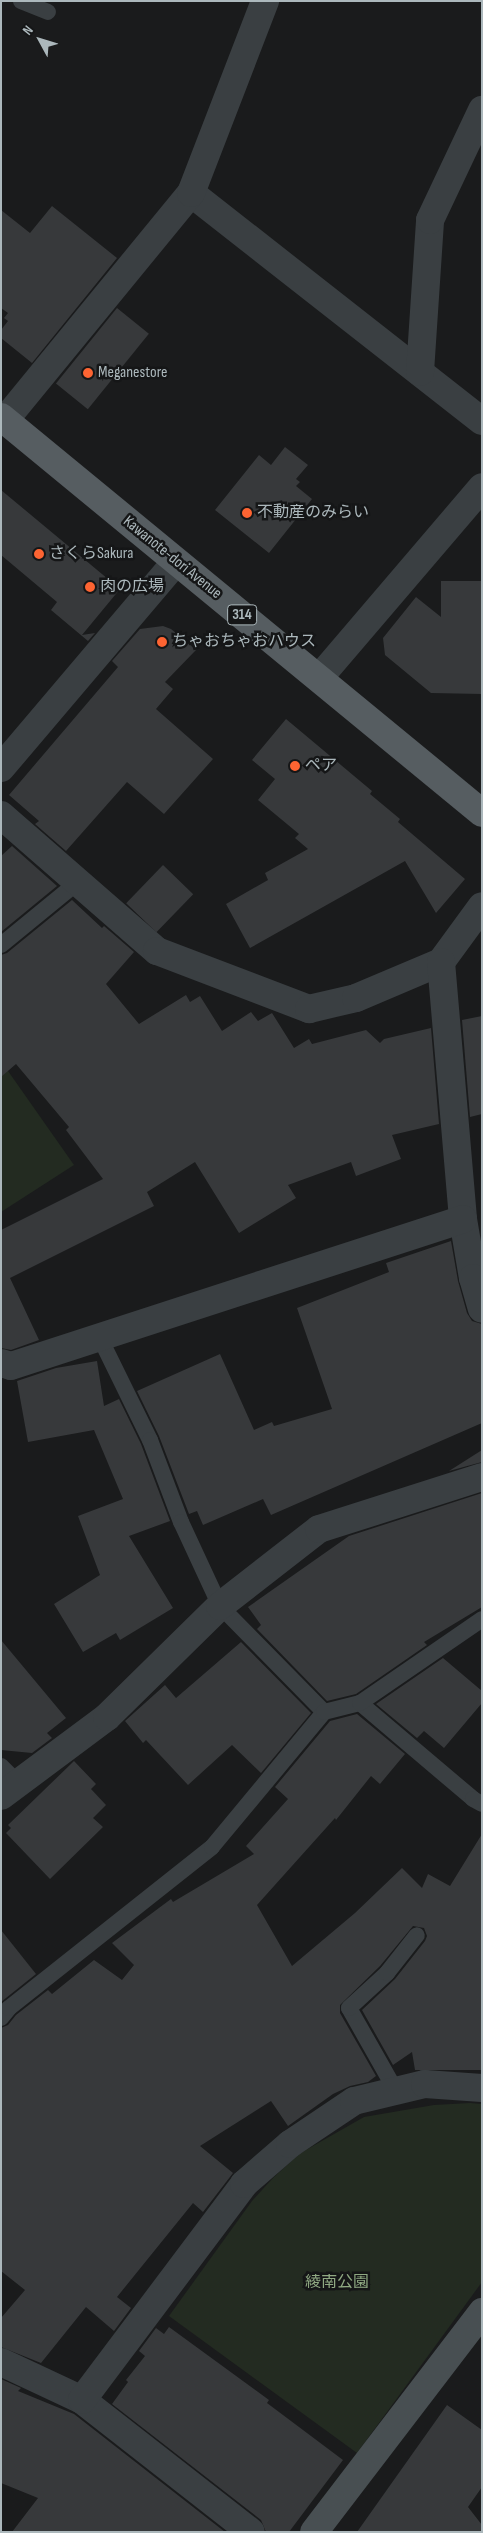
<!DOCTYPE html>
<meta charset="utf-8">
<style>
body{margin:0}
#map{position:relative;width:483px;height:2533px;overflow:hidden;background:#1a1b1c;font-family:"Sofia Sans Condensed","Noto Sans JP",sans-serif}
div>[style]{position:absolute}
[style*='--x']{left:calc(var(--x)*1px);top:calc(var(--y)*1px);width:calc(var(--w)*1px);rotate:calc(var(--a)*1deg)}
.green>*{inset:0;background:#232b21}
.building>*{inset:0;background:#37393b;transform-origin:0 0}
.lane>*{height:16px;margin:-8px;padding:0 8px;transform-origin:8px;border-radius:8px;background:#3a3f42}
.street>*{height:28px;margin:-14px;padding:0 14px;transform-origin:14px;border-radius:14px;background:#3a3f42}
.secondary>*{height:28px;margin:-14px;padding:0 14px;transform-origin:14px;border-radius:14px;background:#484f52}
.primary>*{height:28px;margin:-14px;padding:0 14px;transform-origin:14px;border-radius:14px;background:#565d61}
.dots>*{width:14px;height:14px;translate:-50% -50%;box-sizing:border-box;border:2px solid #151617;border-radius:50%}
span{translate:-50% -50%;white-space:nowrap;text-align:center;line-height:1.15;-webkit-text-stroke:5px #151617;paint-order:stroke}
.shield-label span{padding:1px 4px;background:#151617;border:1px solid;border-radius:4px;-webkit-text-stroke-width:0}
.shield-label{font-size:15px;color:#acb8bc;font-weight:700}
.poi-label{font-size:16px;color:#acb8bc}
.left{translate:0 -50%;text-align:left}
.street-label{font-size:16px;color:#acb8bc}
.park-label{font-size:16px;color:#8fa882}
.frame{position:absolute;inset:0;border:2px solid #acb8bc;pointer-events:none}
.north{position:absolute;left:15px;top:15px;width:50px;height:50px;-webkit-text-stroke:4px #151617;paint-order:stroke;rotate:309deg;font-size:14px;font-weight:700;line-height:20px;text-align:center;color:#acb8bc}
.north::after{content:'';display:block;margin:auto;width:18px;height:22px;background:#acb8bc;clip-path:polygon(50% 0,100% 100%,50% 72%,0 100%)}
</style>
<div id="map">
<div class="green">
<div style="clip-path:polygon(1px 1061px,74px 1165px,1px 1212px)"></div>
<div style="clip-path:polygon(470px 2103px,482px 2104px,482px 2282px,357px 2453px,169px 2316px,252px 2201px,273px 2178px,299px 2154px,364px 2117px,434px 2105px)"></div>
</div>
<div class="building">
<div style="clip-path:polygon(52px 206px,117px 258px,32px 363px,1px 338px,1px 330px,8px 321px,4px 318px,8px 313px,1px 308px,1px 210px,30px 233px)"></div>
<div style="left:117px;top:308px;width:41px;height:97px;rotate:39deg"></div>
<div style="clip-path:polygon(285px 447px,308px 465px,296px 479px,300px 482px,296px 486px,312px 499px,269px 553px,215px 510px,259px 455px,271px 465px)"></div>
<div style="clip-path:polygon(1px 490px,120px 589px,82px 635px,95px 633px,88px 641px,51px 610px,57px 602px,1px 555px)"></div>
<div style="clip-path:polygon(441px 581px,482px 581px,482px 694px,431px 693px,385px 655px,383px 638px,416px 597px,441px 617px)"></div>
<div style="clip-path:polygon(163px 626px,171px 629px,196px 650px,165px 682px,173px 689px,156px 709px,213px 759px,164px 814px,127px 782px,66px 851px,35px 824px,39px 821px,9px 795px,118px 667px,112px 661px,140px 629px)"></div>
<div style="clip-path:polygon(286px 719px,372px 791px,370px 794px,400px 819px,398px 822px,465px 879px,436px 913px,405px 861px,250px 948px,226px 904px,268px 880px,265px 873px,308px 849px,295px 838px,299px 834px,258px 800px,275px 779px,252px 760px)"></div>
<div style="clip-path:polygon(12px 846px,57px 886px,1px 932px,1px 856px)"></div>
<div style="left:163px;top:865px;width:42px;height:53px;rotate:44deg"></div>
<div style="clip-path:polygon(72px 900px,102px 928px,104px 926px,134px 952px,106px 984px,139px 1024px,186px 995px,190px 1002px,200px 996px,222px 1031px,251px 1012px,258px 1021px,272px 1013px,294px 1048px,309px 1039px,312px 1044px,366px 1030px,380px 1043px,384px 1039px,431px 1028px,439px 1124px,392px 1135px,401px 1159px,356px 1176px,351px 1162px,288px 1185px,296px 1198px,239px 1233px,195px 1162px,147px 1192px,154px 1206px,10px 1278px,39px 1340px,11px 1350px,1px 1348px,1px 1230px,103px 1179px,66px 1130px,69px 1127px,16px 1064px,1px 1077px,1px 955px,7px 953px)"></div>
<div style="clip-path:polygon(482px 1016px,482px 1114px,470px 1117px,462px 1020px)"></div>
<div style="clip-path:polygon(451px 1241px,458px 1281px,467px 1313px,472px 1321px,482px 1324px,482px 1423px,271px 1515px,263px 1499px,203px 1525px,197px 1511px,189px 1514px,159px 1436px,137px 1391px,220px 1354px,254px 1430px,272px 1422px,274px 1426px,332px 1409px,297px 1308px,389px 1272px,386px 1263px)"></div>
<div style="clip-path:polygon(97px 1361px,104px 1406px,119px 1399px,141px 1444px,170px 1521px,129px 1536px,173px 1608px,120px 1640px,116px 1633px,83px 1652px,54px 1604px,100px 1575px,78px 1516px,123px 1499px,94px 1430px,28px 1442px,17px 1381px,56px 1368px)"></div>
<div style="clip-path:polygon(482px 1450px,482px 1462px,449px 1471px)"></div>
<div style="clip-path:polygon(482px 1493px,482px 1607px,424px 1642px,427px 1645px,356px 1694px,327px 1701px,257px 1629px,261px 1625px,248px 1607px,349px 1536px)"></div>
<div style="clip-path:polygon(1px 1640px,66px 1718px,47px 1733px,52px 1738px,32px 1753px,1px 1750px)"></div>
<div style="clip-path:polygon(241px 1642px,311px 1713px,261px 1773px,232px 1745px,188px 1785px,146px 1740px,143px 1743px,125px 1721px,165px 1685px,176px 1698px)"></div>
<div style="clip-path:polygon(443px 1658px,482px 1691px,482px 1703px,444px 1748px,424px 1731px,417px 1738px,376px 1704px)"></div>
<div style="clip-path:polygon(357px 1714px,405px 1754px,380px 1784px,371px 1776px,336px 1820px,335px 1818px,257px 1905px,292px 1966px,355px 1913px,402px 1868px,422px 1888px,428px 1874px,450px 1886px,482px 1834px,482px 2070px,415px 2070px,412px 2052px,393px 2065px,362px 2010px,395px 1979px,425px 1941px,427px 1936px,424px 1928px,413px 1926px,380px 1966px,340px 2005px,340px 2013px,376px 2076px,368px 2082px,350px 2086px,333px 2094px,288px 2126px,271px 2101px,200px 2146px,233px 2173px,203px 2212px,193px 2203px,117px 2297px,131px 2308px,114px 2331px,86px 2307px,41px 2363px,1px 2347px,1px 2318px,25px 2290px,1px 2271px,1px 2028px,8px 2025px,16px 2015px,48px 1990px,52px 1994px,94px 1960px,122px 1980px,134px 1965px,112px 1943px,171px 1899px,173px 1902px,254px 1854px,246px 1846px,288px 1799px,275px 1787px,330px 1721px)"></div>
<div style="clip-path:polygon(74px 1761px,96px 1784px,91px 1789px,106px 1805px,93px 1818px,103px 1827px,50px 1879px,6px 1833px,11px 1828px,8px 1825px)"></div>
<div style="clip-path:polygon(1px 1930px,36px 1974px,1px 2002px)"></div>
<div style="clip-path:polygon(169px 2327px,269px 2400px,267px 2403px,343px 2460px,289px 2532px,266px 2532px,261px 2520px,112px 2404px,128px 2382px,126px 2380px,145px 2356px,139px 2351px,156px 2328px,164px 2334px)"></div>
<div style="clip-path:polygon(1px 2379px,21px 2388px,18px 2391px,74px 2414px,225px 2532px,12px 2532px,38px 2498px,1px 2483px)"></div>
<div style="clip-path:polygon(447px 2405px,482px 2430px,482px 2487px,468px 2507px,482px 2525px,482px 2532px,357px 2532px)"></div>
</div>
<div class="lane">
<div style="--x:21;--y:1;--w:29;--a:22"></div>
<div style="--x:1;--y:945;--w:99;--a:-39.3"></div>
<div style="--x:100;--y:1338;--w:114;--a:63.9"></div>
<div style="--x:150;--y:1440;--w:88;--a:69.3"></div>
<div style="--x:181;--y:1522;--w:93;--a:65.1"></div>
<div style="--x:220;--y:1606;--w:148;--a:45.5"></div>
<div style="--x:360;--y:1703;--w:148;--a:40.3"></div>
<div style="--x:473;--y:1799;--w:10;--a:29"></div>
<div style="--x:1;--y:1766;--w:24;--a:45"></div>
<div style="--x:1;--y:2018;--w:13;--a:-51"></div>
<div style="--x:9;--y:2008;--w:259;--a:-38.4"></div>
<div style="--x:212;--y:1847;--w:175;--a:-50.3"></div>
<div style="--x:324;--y:1712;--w:37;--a:-14"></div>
<div style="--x:360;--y:1703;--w:148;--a:-34.5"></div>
<div style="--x:396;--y:2091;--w:95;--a:-119.5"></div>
<div style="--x:349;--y:2008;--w:52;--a:-42.6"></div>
<div style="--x:387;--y:1973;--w:48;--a:-51.7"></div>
</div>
<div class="street">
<div style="--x:191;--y:193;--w:370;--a:38.1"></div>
<div style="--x:420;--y:372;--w:152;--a:-86.2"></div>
<div style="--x:430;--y:220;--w:122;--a:-64.7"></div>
<div style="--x:5;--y:420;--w:293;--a:-50.7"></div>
<div style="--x:191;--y:193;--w:206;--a:-68.9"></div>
<div style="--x:319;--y:678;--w:251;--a:-49.5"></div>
<div style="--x:1;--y:768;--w:270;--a:-49.7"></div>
<div style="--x:1;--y:815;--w:207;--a:41.1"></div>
<div style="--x:157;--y:951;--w:163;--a:20.9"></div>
<div style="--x:309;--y:1009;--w:48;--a:-13.2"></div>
<div style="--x:356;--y:998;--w:92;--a:-23"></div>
<div style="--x:441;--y:962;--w:69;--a:-53.8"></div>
<div style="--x:441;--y:962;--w:258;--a:85.1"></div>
<div style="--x:463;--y:1219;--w:60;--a:80.4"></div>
<div style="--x:473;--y:1278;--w:32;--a:74"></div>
<div style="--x:1;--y:1363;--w:10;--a:17"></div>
<div style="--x:11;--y:1366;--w:475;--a:-18"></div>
<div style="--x:1;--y:1796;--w:132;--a:-36.7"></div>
<div style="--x:107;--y:1717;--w:158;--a:-44.5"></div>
<div style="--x:220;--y:1606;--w:125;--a:-37.9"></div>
<div style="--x:319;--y:1529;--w:171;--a:-17.7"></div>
<div style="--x:1;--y:2362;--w:89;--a:25.1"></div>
<div style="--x:82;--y:2400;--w:214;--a:38"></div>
<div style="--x:82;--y:2400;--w:270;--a:-53.1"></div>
<div style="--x:244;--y:2184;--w:61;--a:-41"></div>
<div style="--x:290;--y:2144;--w:77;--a:-33.9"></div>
<div style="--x:354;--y:2101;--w:73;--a:-13.5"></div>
<div style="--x:425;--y:2084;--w:57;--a:4"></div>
</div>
<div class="secondary">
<div style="--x:314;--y:2532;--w:277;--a:-52.6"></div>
</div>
<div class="primary">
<div style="--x:1;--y:417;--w:623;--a:39.46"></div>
</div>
<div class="dots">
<div style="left:88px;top:373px;background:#fd6432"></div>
<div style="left:247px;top:513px;background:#fd6432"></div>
<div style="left:39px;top:554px;background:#fd6432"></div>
<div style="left:90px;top:587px;background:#fd6432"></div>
<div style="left:162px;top:642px;background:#fd6432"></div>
<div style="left:295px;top:766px;background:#fd6432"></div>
</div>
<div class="shield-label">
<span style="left:242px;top:615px">314</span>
</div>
<div class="poi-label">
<span class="left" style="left:98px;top:373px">Meganestore</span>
<span class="left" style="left:257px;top:513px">不動産のみらい</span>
<span class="left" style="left:49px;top:554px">さくらSakura</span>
<span class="left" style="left:100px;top:587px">肉の広場</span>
<span class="left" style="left:172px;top:642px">ちゃおちゃおハウス</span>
<span class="left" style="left:305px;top:766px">ペア</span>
</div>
<div class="street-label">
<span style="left:172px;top:558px;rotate:39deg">Kawanote-dori Avenue</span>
</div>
<div class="park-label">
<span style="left:337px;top:2283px">綾南公園</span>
</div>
<div class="frame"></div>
<div class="north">N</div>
</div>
